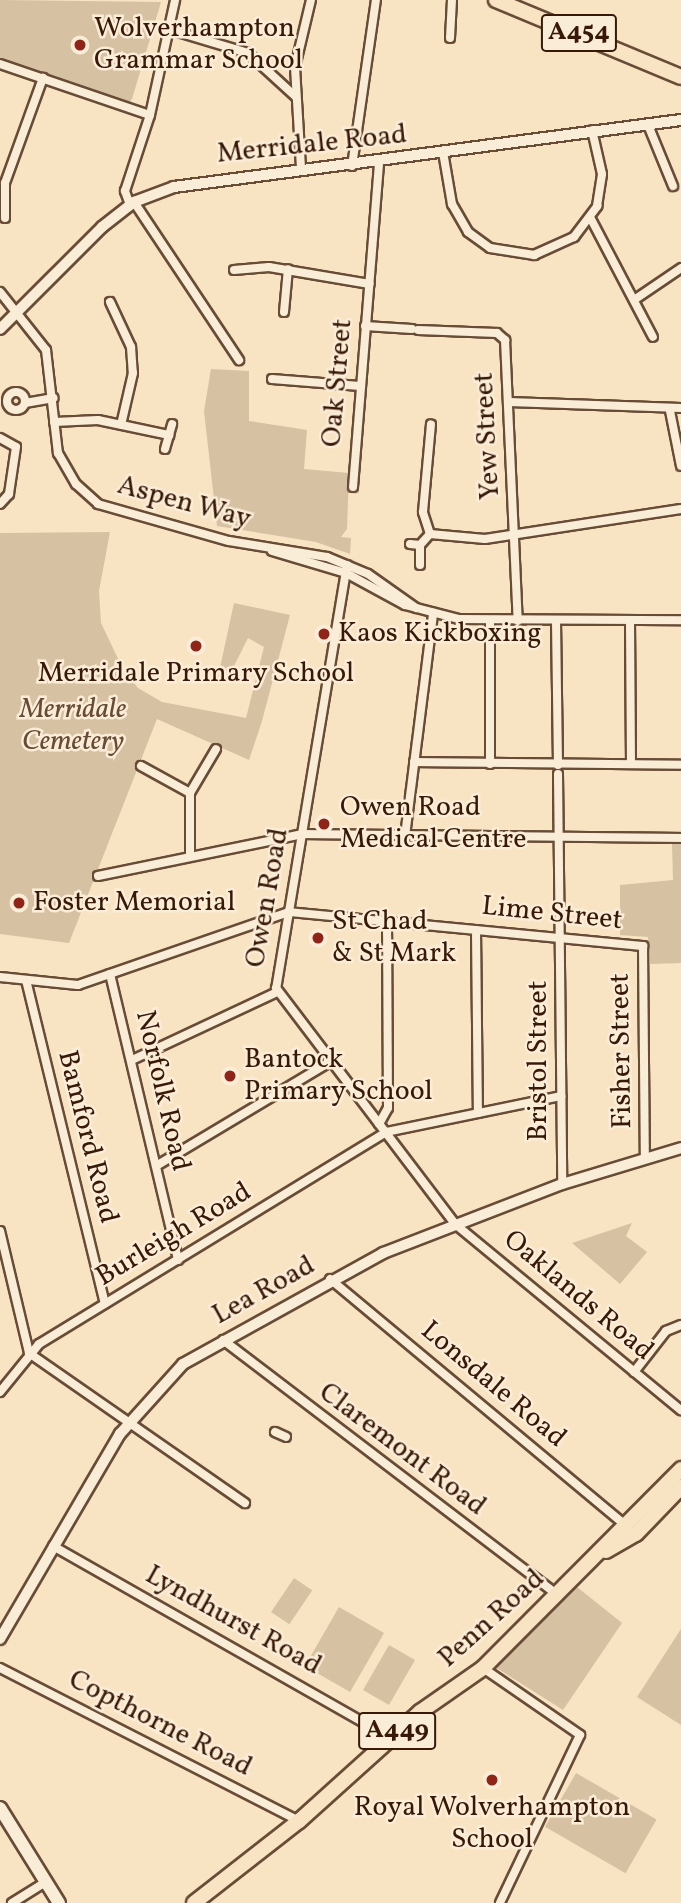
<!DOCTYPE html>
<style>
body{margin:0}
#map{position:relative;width:681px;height:1903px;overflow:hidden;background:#f8e3c3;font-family:Vollkorn,serif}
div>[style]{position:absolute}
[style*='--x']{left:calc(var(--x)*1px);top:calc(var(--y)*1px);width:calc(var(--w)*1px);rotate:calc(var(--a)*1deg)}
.green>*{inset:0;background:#d7c1a3;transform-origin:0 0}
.roads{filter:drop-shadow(2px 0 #684c36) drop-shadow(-2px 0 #684c36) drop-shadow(0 2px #684c36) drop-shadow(0 -2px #684c36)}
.minor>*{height:8px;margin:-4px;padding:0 4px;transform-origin:4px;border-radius:4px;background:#faedd8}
.minor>.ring{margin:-4px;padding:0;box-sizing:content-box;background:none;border:8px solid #faedd8;border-radius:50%}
.tertiary>*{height:10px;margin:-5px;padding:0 5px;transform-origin:5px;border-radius:5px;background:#faedd8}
.secondary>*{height:12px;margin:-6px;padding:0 6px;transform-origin:6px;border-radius:6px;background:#faedd8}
.trunk>*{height:14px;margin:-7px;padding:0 7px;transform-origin:7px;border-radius:7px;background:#f8e3c3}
.dots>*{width:19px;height:19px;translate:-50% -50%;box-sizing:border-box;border:4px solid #faedd8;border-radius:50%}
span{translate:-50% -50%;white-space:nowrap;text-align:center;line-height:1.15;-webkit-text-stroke:5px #faedd8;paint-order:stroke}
.shield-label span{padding:2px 5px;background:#faedd8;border:2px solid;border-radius:5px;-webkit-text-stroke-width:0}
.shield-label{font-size:26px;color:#381907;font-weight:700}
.poi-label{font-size:28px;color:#381907}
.left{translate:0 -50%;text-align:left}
.street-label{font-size:28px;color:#381907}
.park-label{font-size:28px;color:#684b36;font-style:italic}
</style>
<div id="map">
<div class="green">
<div style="clip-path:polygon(0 0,161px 2px,132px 99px,128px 104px,0 59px)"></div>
<div style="clip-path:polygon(211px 369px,249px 371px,249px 421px,307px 430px,304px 469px,349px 473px,347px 529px,341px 537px,351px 538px,350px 554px,316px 542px,217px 526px,204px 411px)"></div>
<div style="clip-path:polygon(110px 532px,99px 591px,101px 623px,123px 669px,138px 688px,162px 702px,246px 718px,264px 647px,248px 638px,229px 676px,222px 682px,218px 677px,234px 603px,290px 615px,262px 721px,249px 760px,157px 719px,69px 943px,0 934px,0 533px)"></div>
<div style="clip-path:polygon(672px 843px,681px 843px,681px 963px,650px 964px,648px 937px,620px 935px,620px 885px,673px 880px)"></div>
<div style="clip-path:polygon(632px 1223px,626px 1236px,647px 1252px,620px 1284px,572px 1243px)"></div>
<div style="left:294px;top:1578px;width:22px;height:41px;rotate:34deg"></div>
<div style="clip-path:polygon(577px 1587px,622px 1623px,563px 1710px,495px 1667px)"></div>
<div style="left:339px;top:1607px;width:52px;height:68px;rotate:30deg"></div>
<div style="clip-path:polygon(681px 1629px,681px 1725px,637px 1697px)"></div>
<div style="left:389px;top:1645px;width:30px;height:52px;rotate:30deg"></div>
<div style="left:576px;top:1773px;width:93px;height:62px;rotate:30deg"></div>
</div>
<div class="roads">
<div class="minor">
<div style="--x:171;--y:30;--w:80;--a:16.6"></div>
<div style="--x:248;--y:53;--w:65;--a:42.5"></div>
<div style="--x:450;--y:38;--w:38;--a:-87"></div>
<div style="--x:0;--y:64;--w:158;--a:18.8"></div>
<div style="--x:648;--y:125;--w:66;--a:67.7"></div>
<div style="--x:443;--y:152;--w:53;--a:80.2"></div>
<div style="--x:452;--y:204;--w:32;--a:60"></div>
<div style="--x:468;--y:232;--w:27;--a:36"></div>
<div style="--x:490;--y:248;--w:45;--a:9"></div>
<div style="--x:534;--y:255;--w:44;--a:-24.2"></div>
<div style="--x:574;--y:237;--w:39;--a:-53"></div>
<div style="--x:597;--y:206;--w:32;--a:-81"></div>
<div style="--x:602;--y:174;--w:45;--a:-102.8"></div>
<div style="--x:352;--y:166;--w:168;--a:-81.8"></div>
<div style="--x:301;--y:168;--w:101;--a:-93.4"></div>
<div style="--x:295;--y:67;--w:69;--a:-76.6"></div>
<div style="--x:134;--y:202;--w:190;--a:56.4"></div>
<div style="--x:130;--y:205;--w:15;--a:-110"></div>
<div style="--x:125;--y:191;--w:80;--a:-71.8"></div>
<div style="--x:150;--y:115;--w:118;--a:-77.7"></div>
<div style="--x:5;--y:218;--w:35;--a:-90"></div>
<div style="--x:5;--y:183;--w:112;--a:-70.1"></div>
<div style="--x:591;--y:219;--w:133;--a:62.3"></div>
<div style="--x:234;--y:270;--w:35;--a:-5"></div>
<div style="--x:269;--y:267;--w:102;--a:9.6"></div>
<div style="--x:0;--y:292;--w:74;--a:51.6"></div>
<div style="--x:46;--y:350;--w:104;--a:83.4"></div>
<div style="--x:58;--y:453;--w:36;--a:60"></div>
<div style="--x:76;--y:484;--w:30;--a:42"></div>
<div style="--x:98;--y:504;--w:136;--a:15.8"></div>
<div style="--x:229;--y:541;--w:99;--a:9.3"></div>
<div style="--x:327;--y:557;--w:44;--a:22.5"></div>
<div style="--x:368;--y:574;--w:59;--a:35.3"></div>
<div style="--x:634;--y:300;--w:57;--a:-34.2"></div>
<div style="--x:110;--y:302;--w:50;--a:65"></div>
<div style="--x:131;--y:347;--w:26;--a:86"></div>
<div style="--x:133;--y:373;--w:53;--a:103"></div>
<div style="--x:284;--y:312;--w:43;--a:-84.7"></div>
<div style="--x:365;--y:326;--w:47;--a:3.7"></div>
<div style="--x:418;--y:330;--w:79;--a:2.2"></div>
<div style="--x:497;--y:333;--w:11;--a:41"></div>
<div style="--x:505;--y:340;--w:281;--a:87.4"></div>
<div style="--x:272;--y:379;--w:88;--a:4.5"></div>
<div class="ring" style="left:7px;top:392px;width:10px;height:10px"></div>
<div style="--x:509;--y:402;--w:172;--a:2"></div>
<div style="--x:25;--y:403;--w:29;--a:-10"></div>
<div style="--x:670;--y:411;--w:56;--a:78.7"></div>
<div style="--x:54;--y:422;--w:44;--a:-2.6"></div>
<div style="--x:98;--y:420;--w:73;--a:11.9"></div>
<div style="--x:0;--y:438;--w:18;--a:29"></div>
<div style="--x:16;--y:447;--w:48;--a:98.5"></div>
<div style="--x:9;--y:494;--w:13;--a:132"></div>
<div style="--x:165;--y:449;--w:26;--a:-74"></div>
<div style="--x:353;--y:487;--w:324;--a:-85.4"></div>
<div style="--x:430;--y:534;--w:23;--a:-108"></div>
<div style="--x:423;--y:512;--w:88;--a:-84.8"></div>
<div style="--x:410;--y:544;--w:10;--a:6"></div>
<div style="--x:420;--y:545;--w:15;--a:-48"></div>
<div style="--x:430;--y:534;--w:55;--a:5.2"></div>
<div style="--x:485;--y:539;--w:198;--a:-8.7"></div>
<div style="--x:420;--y:545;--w:20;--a:90"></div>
<div style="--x:272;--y:551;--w:77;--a:16.6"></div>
<div style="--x:346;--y:573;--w:67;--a:28.5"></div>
<div style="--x:405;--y:605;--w:56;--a:14.5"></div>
<div style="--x:459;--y:619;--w:222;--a:0.3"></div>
<div style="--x:347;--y:565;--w:429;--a:99.5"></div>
<div style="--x:276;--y:988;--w:296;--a:52.8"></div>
<div style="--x:455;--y:1224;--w:293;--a:39.5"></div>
<div style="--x:490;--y:621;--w:143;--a:90"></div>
<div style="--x:556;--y:621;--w:144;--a:89.2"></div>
<div style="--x:630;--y:621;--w:142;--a:89.6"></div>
<div style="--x:414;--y:762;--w:267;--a:0.6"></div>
<div style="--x:141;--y:766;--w:56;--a:28.9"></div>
<div style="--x:558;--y:774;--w:410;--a:89.4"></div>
<div style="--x:405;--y:836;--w:225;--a:-82.8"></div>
<div style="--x:190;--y:854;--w:61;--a:-90"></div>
<div style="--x:190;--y:793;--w:51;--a:-59.4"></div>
<div style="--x:98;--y:876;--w:209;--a:-11.6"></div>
<div style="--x:303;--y:834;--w:378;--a:0.6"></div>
<div style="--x:476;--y:930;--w:183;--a:89.4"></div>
<div style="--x:110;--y:974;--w:294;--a:76.6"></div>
<div style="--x:0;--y:977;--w:78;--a:5.9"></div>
<div style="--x:78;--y:985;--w:223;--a:-19.1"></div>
<div style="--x:289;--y:912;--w:356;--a:5.5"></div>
<div style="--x:643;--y:946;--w:211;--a:89.5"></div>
<div style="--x:26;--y:980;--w:333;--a:76.3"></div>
<div style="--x:132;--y:1060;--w:160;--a:-25.1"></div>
<div style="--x:379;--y:1124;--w:18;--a:-61"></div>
<div style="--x:388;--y:1108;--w:187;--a:-90.3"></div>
<div style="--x:156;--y:1166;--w:203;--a:-30.9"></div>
<div style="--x:0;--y:1231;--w:125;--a:76.6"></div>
<div style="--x:29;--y:1353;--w:263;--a:34.8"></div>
<div style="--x:330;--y:1279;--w:386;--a:39.8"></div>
<div style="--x:223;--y:1340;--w:420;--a:37.3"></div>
<div style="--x:634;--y:1372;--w:52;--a:-52"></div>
<div style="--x:666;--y:1331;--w:16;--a:-22"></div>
<div style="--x:0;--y:1392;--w:62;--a:-50.9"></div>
<div style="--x:39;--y:1344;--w:407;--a:-31.4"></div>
<div style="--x:386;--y:1132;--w:179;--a:-11.6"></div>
<div style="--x:275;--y:1432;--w:12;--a:24"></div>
<div style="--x:53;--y:1546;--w:386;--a:29.6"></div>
<div style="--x:0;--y:1668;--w:336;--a:27.1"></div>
<div style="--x:483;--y:1668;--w:118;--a:34.6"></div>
<div style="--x:580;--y:1735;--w:186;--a:115.5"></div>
<div style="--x:12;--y:1903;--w:38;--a:-32"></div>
</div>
<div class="tertiary">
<div style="--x:0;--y:329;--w:144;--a:-45"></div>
<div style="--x:102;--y:227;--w:41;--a:-38"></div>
<div style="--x:134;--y:202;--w:43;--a:-20.6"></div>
<div style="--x:174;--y:187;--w:511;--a:-7.53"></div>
<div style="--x:0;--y:1639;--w:238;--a:-59.7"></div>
<div style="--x:120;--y:1434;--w:94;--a:-48"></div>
<div style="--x:183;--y:1364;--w:229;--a:-29"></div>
<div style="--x:383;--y:1253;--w:192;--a:-21.1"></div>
<div style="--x:562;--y:1184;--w:124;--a:-16.8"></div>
</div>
<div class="secondary">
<div style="--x:0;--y:1808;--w:112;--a:58.2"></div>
</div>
<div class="trunk">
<div style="--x:496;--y:0;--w:200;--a:22.6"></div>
<div style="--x:606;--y:1551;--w:34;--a:-30"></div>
<div style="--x:636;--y:1534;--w:65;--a:-46.2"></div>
<div style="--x:194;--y:1903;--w:133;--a:-38"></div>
<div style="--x:299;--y:1821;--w:163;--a:-42"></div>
<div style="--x:420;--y:1712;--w:77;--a:-34.9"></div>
<div style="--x:483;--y:1668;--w:281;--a:-45.1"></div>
</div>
</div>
<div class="dots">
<div style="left:80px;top:45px;background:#8f2418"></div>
<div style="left:324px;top:634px;background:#8f2418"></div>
<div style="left:196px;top:646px;background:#8f2418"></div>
<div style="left:324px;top:824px;background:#8f2418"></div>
<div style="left:19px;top:903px;background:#8f2418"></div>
<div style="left:318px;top:938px;background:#8f2418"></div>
<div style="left:230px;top:1076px;background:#8f2418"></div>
<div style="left:492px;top:1780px;background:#8f2418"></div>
</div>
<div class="shield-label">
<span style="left:579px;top:33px">A454</span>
<span style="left:397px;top:1731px">A449</span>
</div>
<div class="poi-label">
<span class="left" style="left:94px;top:45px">Wolverhampton<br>Grammar School</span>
<span class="left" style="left:338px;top:634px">Kaos Kickboxing</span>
<span style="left:196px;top:674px">Merridale Primary School</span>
<span class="left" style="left:340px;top:824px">Owen Road<br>Medical Centre</span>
<span class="left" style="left:33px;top:903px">Foster Memorial</span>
<span class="left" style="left:332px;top:938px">St Chad<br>&amp; St Mark</span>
<span class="left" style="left:244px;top:1076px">Bantock<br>Primary School</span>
<span style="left:492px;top:1824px">Royal Wolverhampton<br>School</span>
</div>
<div class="street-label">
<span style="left:312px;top:145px;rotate:-6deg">Merridale Road</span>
<span style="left:338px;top:383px;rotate:-85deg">Oak Street</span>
<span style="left:488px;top:436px;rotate:-93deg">Yew Street</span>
<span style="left:184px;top:503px;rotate:15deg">Aspen Way</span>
<span style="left:268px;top:898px;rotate:-80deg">Owen Road</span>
<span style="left:552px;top:914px;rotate:6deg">Lime Street</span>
<span style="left:622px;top:1051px;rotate:-91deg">Fisher Street</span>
<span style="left:539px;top:1061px;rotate:-90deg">Bristol Street</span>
<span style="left:162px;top:1091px;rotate:77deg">Norfolk Road</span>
<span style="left:87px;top:1137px;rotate:76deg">Bamford Road</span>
<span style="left:174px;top:1235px;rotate:-31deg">Burleigh Road</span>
<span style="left:264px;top:1291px;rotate:-29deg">Lea Road</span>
<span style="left:578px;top:1296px;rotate:40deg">Oaklands Road</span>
<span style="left:493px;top:1385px;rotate:40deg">Lonsdale Road</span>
<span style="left:402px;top:1450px;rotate:37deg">Claremont Road</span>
<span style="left:492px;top:1619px;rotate:-42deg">Penn Road</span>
<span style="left:233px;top:1621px;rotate:29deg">Lyndhurst Road</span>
<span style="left:160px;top:1724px;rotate:27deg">Copthorne Road</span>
</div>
<div class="park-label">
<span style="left:73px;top:726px">Merridale<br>Cemetery</span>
</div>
</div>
